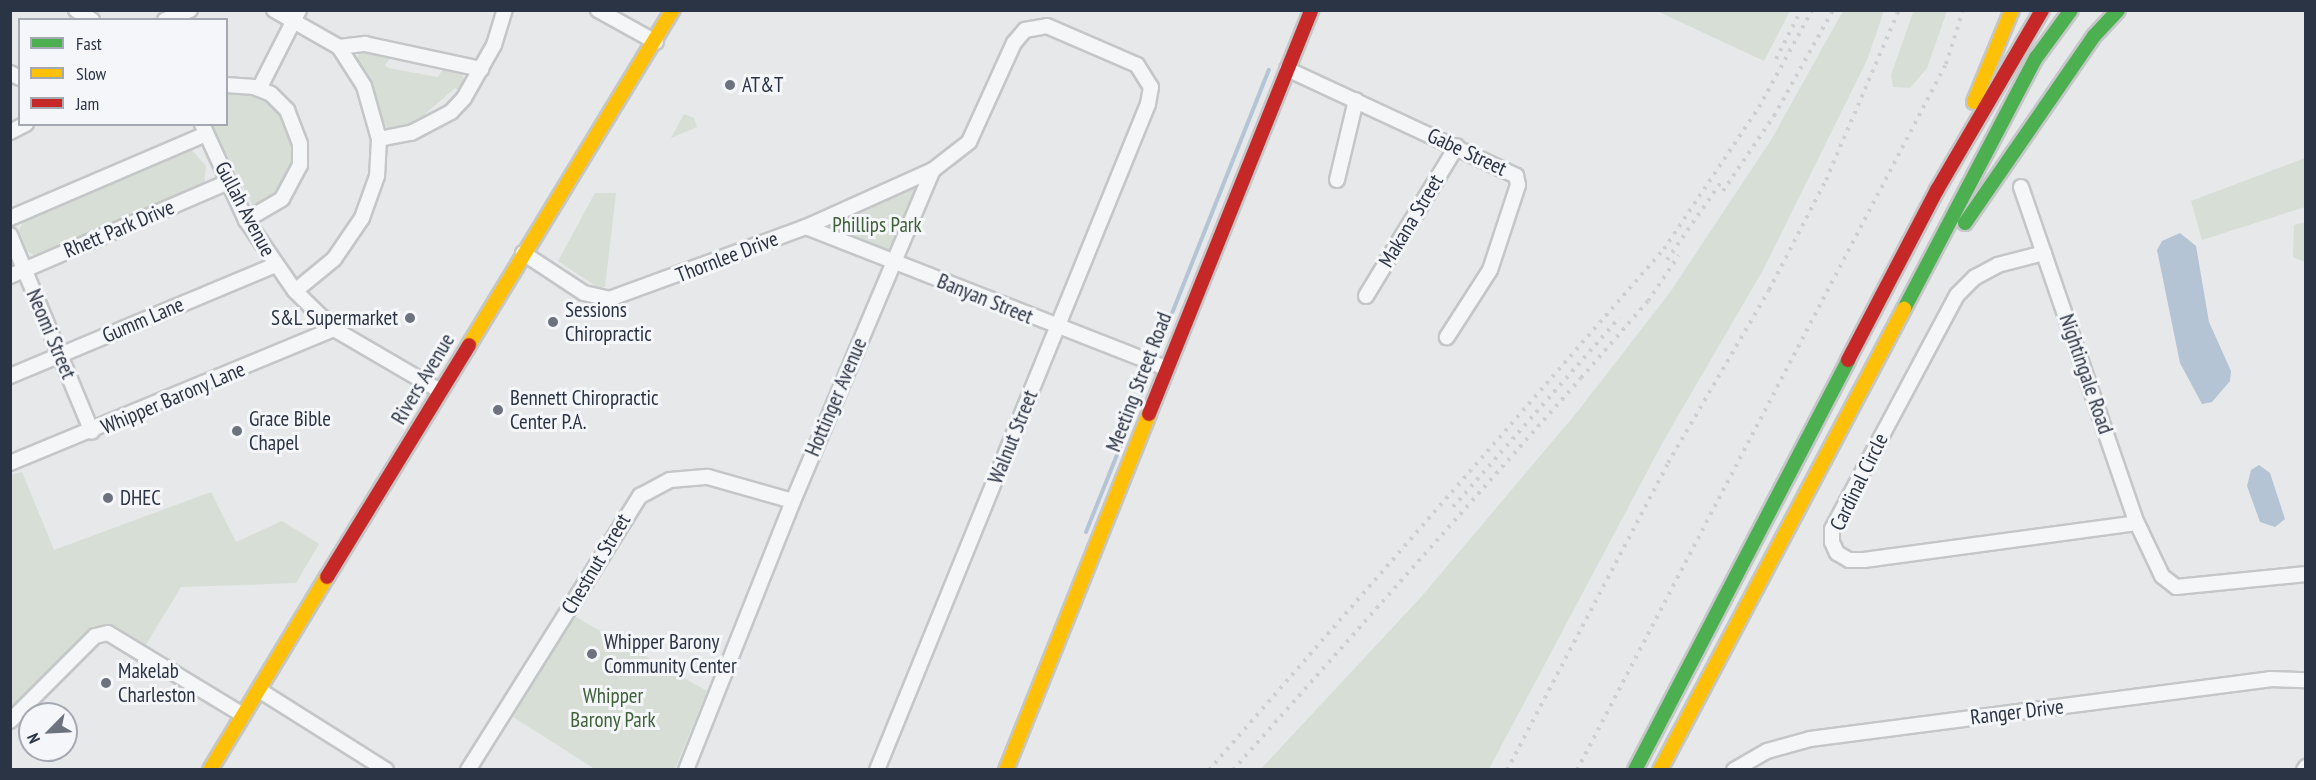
<!DOCTYPE html>
<style>
body{margin:0}
#map{position:relative;width:2316px;height:780px;overflow:hidden;background:#e6e8ea;font-family:"PT Sans Narrow",sans-serif}
div>[style]{position:absolute}
[style*='--x']{left:calc(var(--x)*1px);top:calc(var(--y)*1px);width:calc(var(--w)*1px);rotate:calc(var(--a)*1deg)}
.green>*{inset:0;background:#d6ded6}
.water>*{inset:0;background:#b4c4d5}
.stream>*{height:4px;margin:-2px;padding:0 2px;transform-origin:2px;border-radius:2px;background:#b4c4d5}
.roads{filter:drop-shadow(2px 0 #c4c6c8) drop-shadow(-2px 0 #c4c6c8) drop-shadow(0 2px #c4c6c8) drop-shadow(0 -2px #c4c6c8)}
.street>*{height:14px;margin:-7px;padding:0 7px;transform-origin:7px;border-radius:7px;background:#f5f6f7}
.fast>*{height:14px;margin:-7px;padding:0 7px;transform-origin:7px;border-radius:7px;background:#4caf50}
.slow>*{height:14px;margin:-7px;padding:0 7px;transform-origin:7px;border-radius:7px;background:#ffc107}
.jam>*{height:14px;margin:-7px;padding:0 7px;transform-origin:7px;border-radius:7px;background:#c62828}
.rail>*{height:4px;margin-top:-2px;transform-origin:0;background:repeating-linear-gradient(90deg,#cecfd2 0 3px,transparent 0 9px)}
.dots>*{width:16px;height:16px;translate:-50% -50%;box-sizing:border-box;border:3px solid #f4f6f9;border-radius:50%}
span{translate:-50% -50%;white-space:nowrap;text-align:center;line-height:1.15;-webkit-text-stroke:6px #f4f6f9;paint-order:stroke}
.poi-label{font-size:21px;color:#2b3445}
.left{translate:0 -50%;text-align:left}
.right{translate:-100% -50%;text-align:right}
.street-label{font-size:21px;color:#2b3445}
.park-label{font-size:21px;color:#3f6138}
.frame{position:absolute;inset:0;border:12px solid #2b3445;pointer-events:none}
.legend{position:absolute;left:18px;top:18px;width:210px;height:108px;box-sizing:border-box;background:#f4f6f9;border:2px solid #a4a8b1;margin:0;padding:8px 10px;list-style:none;font-size:18px;color:#2b3445}
.legend li{display:flex;align-items:center;gap:12px;height:30px}
.legend b{width:30px;border:2px solid #a4a8b1}
.north{position:absolute;left:18px;top:702px;width:60px;height:60px;box-sizing:border-box;background:#f4f6f9;border:2px solid #a4a8b1;border-radius:50%;rotate:246deg;font-size:16px;font-weight:700;line-height:24px;text-align:center;color:#2b3445}
.north::after{content:'';display:block;margin:auto;width:21px;height:27px;background:#6c737f;clip-path:polygon(50% 0,100% 100%,50% 72%,0 100%)}
</style>
<div id="map">
<div class="green">
<div style="clip-path:polygon(1914px 10px,1947px 11px,1927px 68px,1910px 88px,1893px 87px,1891px 75px)"></div>
<div style="clip-path:polygon(1657px 11px,1790px 11px,1764px 61px)"></div>
<div style="clip-path:polygon(1843px 11px,1884px 11px,1867px 60px,1763px 270px,1664px 440px,1489px 769px,1261px 769px,1422px 596px,1578px 411px,1671px 291px,1771px 140px)"></div>
<div style="clip-path:polygon(374px 52px,391px 57px,385px 65px,388px 68px,438px 77px,444px 67px,460px 70px,464px 79px,459px 90px,455px 88px,425px 114px,424px 122px,387px 129px,356px 59px,359px 54px)"></div>
<div style="clip-path:polygon(227px 89px,258px 93px,281px 113px,293px 141px,291px 176px,270px 203px,254px 208px,212px 125px,226px 124px)"></div>
<div style="clip-path:polygon(684px 114px,694px 118px,697px 127px,671px 138px)"></div>
<div style="clip-path:polygon(190px 148px,206px 166px,204px 186px,39px 258px,27px 251px,19px 230px,24px 220px)"></div>
<div style="clip-path:polygon(2305px 158px,2305px 207px,2202px 240px,2191px 201px)"></div>
<div style="clip-path:polygon(919px 183px,889px 253px,820px 225px)"></div>
<div style="clip-path:polygon(595px 193px,616px 193px,605px 287px,597px 287px,558px 261px)"></div>
<div style="clip-path:polygon(2305px 222px,2306px 222px,2305px 262px,2293px 257px,2294px 225px)"></div>
<div style="clip-path:polygon(22px 472px,54px 550px,211px 492px,236px 542px,282px 521px,319px 544px,296px 583px,181px 587px,145px 646px,116px 626px,93px 626px,11px 706px,11px 475px)"></div>
<div style="clip-path:polygon(574px 616px,707px 691px,675px 769px,595px 769px,513px 717px)"></div>
</div>
<div class="water">
<div style="clip-path:polygon(2180px 233px,2196px 246px,2209px 322px,2231px 371px,2230px 381px,2212px 402px,2202px 404px,2180px 363px,2157px 250px,2162px 241px)"></div>
<div style="clip-path:polygon(2259px 465px,2270px 473px,2285px 519px,2275px 527px,2260px 522px,2247px 486px,2251px 470px)"></div>
</div>
<div class="stream">
<div style="--x:1155;--y:356;--w:308;--a:-68.3"></div>
<div style="--x:1086;--y:532;--w:158;--a:-68.1"></div>
</div>
<div class="roads">
<div class="street">
<div style="--x:76;--y:10;--w:19;--a:32"></div>
<div style="--x:274;--y:10;--w:75;--a:29.6"></div>
<div style="--x:339;--y:47;--w:46;--a:57.3"></div>
<div style="--x:364;--y:86;--w:55;--a:74.2"></div>
<div style="--x:379;--y:139;--w:37;--a:93"></div>
<div style="--x:377;--y:176;--w:45;--a:109.7"></div>
<div style="--x:362;--y:218;--w:50;--a:124.3"></div>
<div style="--x:334;--y:259;--w:50;--a:140.6"></div>
<div style="--x:598;--y:10;--w:66;--a:28.9"></div>
<div style="--x:165;--y:20;--w:27;--a:-22"></div>
<div style="--x:339;--y:47;--w:26;--a:-7"></div>
<div style="--x:365;--y:44;--w:119;--a:12.2"></div>
<div style="--x:1287;--y:69;--w:253;--a:25"></div>
<div style="--x:1516;--y:176;--w:9;--a:77"></div>
<div style="--x:1518;--y:185;--w:89;--a:108.2"></div>
<div style="--x:1490;--y:270;--w:80;--a:122.7"></div>
<div style="--x:10;--y:73;--w:11;--a:27"></div>
<div style="--x:226;--y:85;--w:28;--a:4"></div>
<div style="--x:254;--y:87;--w:18;--a:22"></div>
<div style="--x:271;--y:94;--w:23;--a:45"></div>
<div style="--x:287;--y:110;--w:36;--a:69"></div>
<div style="--x:300;--y:144;--w:21;--a:90"></div>
<div style="--x:300;--y:165;--w:38;--a:118"></div>
<div style="--x:282;--y:199;--w:42;--a:149.7"></div>
<div style="--x:259;--y:89;--w:89;--a:-63.1"></div>
<div style="--x:202;--y:124;--w:106;--a:65.4"></div>
<div style="--x:246;--y:220;--w:86;--a:55.4"></div>
<div style="--x:295;--y:291;--w:54;--a:44.3"></div>
<div style="--x:334;--y:329;--w:123;--a:30.3"></div>
<div style="--x:10;--y:132;--w:18;--a:-27"></div>
<div style="--x:379;--y:139;--w:33;--a:-11"></div>
<div style="--x:411;--y:133;--w:45;--a:-27.7"></div>
<div style="--x:451;--y:112;--w:19;--a:-47"></div>
<div style="--x:464;--y:98;--w:61;--a:-60.5"></div>
<div style="--x:494;--y:45;--w:37;--a:-73"></div>
<div style="--x:1337;--y:180;--w:82;--a:-76.6"></div>
<div style="--x:2021;--y:187;--w:355;--a:71"></div>
<div style="--x:2137;--y:523;--w:59;--a:64.7"></div>
<div style="--x:2162;--y:576;--w:18;--a:38"></div>
<div style="--x:2176;--y:587;--w:131;--a:-5.7"></div>
<div style="--x:10;--y:218;--w:213;--a:-23.2"></div>
<div style="--x:806;--y:227;--w:387;--a:21.4"></div>
<div style="--x:10;--y:235;--w:213;--a:67.4"></div>
<div style="--x:523;--y:253;--w:73;--a:33.3"></div>
<div style="--x:584;--y:293;--w:26;--a:13"></div>
<div style="--x:609;--y:299;--w:210;--a:-20.1"></div>
<div style="--x:806;--y:227;--w:139;--a:-24.2"></div>
<div style="--x:2044;--y:253;--w:48;--a:165.4"></div>
<div style="--x:1998;--y:265;--w:26;--a:152"></div>
<div style="--x:1975;--y:277;--w:25;--a:135"></div>
<div style="--x:1957;--y:295;--w:265;--a:118.1"></div>
<div style="--x:1832;--y:529;--w:13;--a:90"></div>
<div style="--x:1832;--y:542;--w:12;--a:66"></div>
<div style="--x:1837;--y:553;--w:14;--a:30"></div>
<div style="--x:1849;--y:560;--w:15;--a:0"></div>
<div style="--x:1864;--y:560;--w:275;--a:-7.7"></div>
<div style="--x:10;--y:276;--w:237;--a:-23.3"></div>
<div style="--x:1366;--y:296;--w:175;--a:-58.8"></div>
<div style="--x:10;--y:376;--w:287;--a:-22.7"></div>
<div style="--x:10;--y:463;--w:351;--a:-22.5"></div>
<div style="--x:259;--y:690;--w:150;--a:32.2"></div>
<div style="--x:10;--y:721;--w:120;--a:-45"></div>
<div style="--x:95;--y:636;--w:13;--a:-13"></div>
<div style="--x:108;--y:633;--w:158;--a:31.3"></div>
<div style="--x:468;--y:770;--w:324;--a:-57.9"></div>
<div style="--x:640;--y:496;--w:34;--a:-28"></div>
<div style="--x:670;--y:480;--w:38;--a:-5"></div>
<div style="--x:708;--y:477;--w:88;--a:15.8"></div>
<div style="--x:686;--y:770;--w:289;--a:-68.3"></div>
<div style="--x:793;--y:501;--w:359;--a:-67.1"></div>
<div style="--x:933;--y:170;--w:46;--a:-37.9"></div>
<div style="--x:969;--y:142;--w:109;--a:-65.6"></div>
<div style="--x:1014;--y:43;--w:17;--a:-50"></div>
<div style="--x:1025;--y:30;--w:22;--a:-10"></div>
<div style="--x:1047;--y:26;--w:98;--a:23.4"></div>
<div style="--x:1137;--y:65;--w:26;--a:58"></div>
<div style="--x:1151;--y:87;--w:17;--a:100"></div>
<div style="--x:1148;--y:104;--w:719;--a:112.14"></div>
<div style="--x:1734;--y:770;--w:38;--a:-30"></div>
<div style="--x:1767;--y:751;--w:45;--a:-15.6"></div>
<div style="--x:1810;--y:739;--w:464;--a:-7.4"></div>
<div style="--x:2270;--y:679;--w:36;--a:2"></div>
<div style="--x:2304;--y:770;--w:4;--a:-56"></div>
</div>
<div class="fast">
<div style="--x:1965;--y:223;--w:227;--a:-55.4"></div>
<div style="--x:2094;--y:36;--w:35;--a:-47"></div>
<div style="--x:1904;--y:309;--w:284;--a:-62.3"></div>
<div style="--x:2036;--y:58;--w:59;--a:-53.9"></div>
<div style="--x:1635;--y:770;--w:462;--a:-62.5"></div>
</div>
<div class="slow">
<div style="--x:1974;--y:102;--w:100;--a:-67.6"></div>
<div style="--x:469;--y:345;--w:392;--a:-58.7"></div>
<div style="--x:210;--y:770;--w:226;--a:-58.8"></div>
<div style="--x:1006;--y:770;--w:384;--a:-68.1"></div>
<div style="--x:1660;--y:770;--w:522;--a:-62.11"></div>
</div>
<div class="jam">
<div style="--x:1848;--y:360;--w:192;--a:-62.4"></div>
<div style="--x:1937;--y:190;--w:208;--a:-59.7"></div>
<div style="--x:1149;--y:414;--w:435;--a:-68.1"></div>
<div style="--x:327;--y:577;--w:272;--a:-58.5"></div>
</div>
</div>
<div class="rail">
<div style="--x:1776;--y:59;--w:55;--a:-63"></div>
<div style="--x:1723;--y:191;--w:91;--a:-55.8"></div>
<div style="--x:1774;--y:116;--w:121;--a:-60.9"></div>
<div style="--x:1667;--y:260;--w:98;--a:-55.3"></div>
<div style="--x:1453;--y:507;--w:252;--a:-48.7"></div>
<div style="--x:1209;--y:770;--w:692;--a:-48.87"></div>
<div style="--x:1664;--y:249;--w:171;--a:-56.2"></div>
<div style="--x:1759;--y:107;--w:111;--a:-61.3"></div>
<div style="--x:1233;--y:770;--w:524;--a:-48.4"></div>
<div style="--x:1581;--y:378;--w:102;--a:-49"></div>
<div style="--x:1648;--y:301;--w:55;--a:-56"></div>
<div style="--x:1507;--y:770;--w:347;--a:-62.3"></div>
<div style="--x:1668;--y:463;--w:200;--a:-59.7"></div>
<div style="--x:1769;--y:290;--w:124;--a:-62.6"></div>
<div style="--x:1826;--y:180;--w:185;--a:-66.8"></div>
<div style="--x:1577;--y:770;--w:797;--a:-62.41"></div>
<div style="--x:1946;--y:64;--w:57;--a:-72.5"></div>
</div>
<div class="dots">
<div style="left:730px;top:85px;background:#6c737f"></div>
<div style="left:410px;top:318px;background:#6c737f"></div>
<div style="left:553px;top:322px;background:#6c737f"></div>
<div style="left:498px;top:410px;background:#6c737f"></div>
<div style="left:237px;top:431px;background:#6c737f"></div>
<div style="left:108px;top:498px;background:#6c737f"></div>
<div style="left:592px;top:654px;background:#6c737f"></div>
<div style="left:106px;top:683px;background:#6c737f"></div>
</div>
<div class="poi-label">
<span class="left" style="left:742px;top:85px">AT&amp;T</span>
<span class="left" style="left:565px;top:322px">Sessions<br>Chiropractic</span>
<span class="right" style="left:398px;top:318px">S&amp;L Supermarket</span>
<span class="left" style="left:510px;top:410px">Bennett Chiropractic<br>Center P.A.</span>
<span class="left" style="left:249px;top:431px">Grace Bible<br>Chapel</span>
<span class="left" style="left:120px;top:498px">DHEC</span>
<span class="left" style="left:604px;top:654px">Whipper Barony<br>Community Center</span>
<span class="left" style="left:118px;top:683px">Makelab<br>Charleston</span>
</div>
<div class="street-label">
<span style="left:1467px;top:152px;rotate:25deg">Gabe Street</span>
<span style="left:245px;top:209px;rotate:62deg">Gullah Avenue</span>
<span style="left:1411px;top:221px;rotate:-59deg">Makana Street</span>
<span style="left:119px;top:229px;rotate:-23deg">Rhett Park Drive</span>
<span style="left:727px;top:257px;rotate:-21deg">Thornlee Drive</span>
<span style="left:985px;top:299px;rotate:22deg">Banyan Street</span>
<span style="left:143px;top:320px;rotate:-23deg">Gumm Lane</span>
<span style="left:51px;top:334px;rotate:67deg">Neomi Street</span>
<span style="left:2086px;top:374px;rotate:71deg">Nightingale Road</span>
<span style="left:423px;top:379px;rotate:-59deg">Rivers Avenue</span>
<span style="left:1139px;top:382px;rotate:-69deg">Meeting Street Road</span>
<span style="left:836px;top:397px;rotate:-67deg">Hottinger Avenue</span>
<span style="left:173px;top:398px;rotate:-23deg">Whipper Barony Lane</span>
<span style="left:1013px;top:437px;rotate:-68deg">Walnut Street</span>
<span style="left:1859px;top:482px;rotate:-64deg">Cardinal Circle</span>
<span style="left:596px;top:564px;rotate:-59deg">Chestnut Street</span>
<span style="left:2017px;top:712px;rotate:-7deg">Ranger Drive</span>
</div>
<div class="park-label">
<span style="left:877px;top:225px">Phillips Park</span>
<span style="left:613px;top:708px">Whipper<br>Barony Park</span>
</div>
<div class="frame"></div>
<ul class="legend">
<li><b style="height:8px;background:#4caf50"></b>Fast</li>
<li><b style="height:8px;background:#ffc107"></b>Slow</li>
<li><b style="height:8px;background:#c62828"></b>Jam</li>
</ul>
<div class="north">N</div>
</div>
